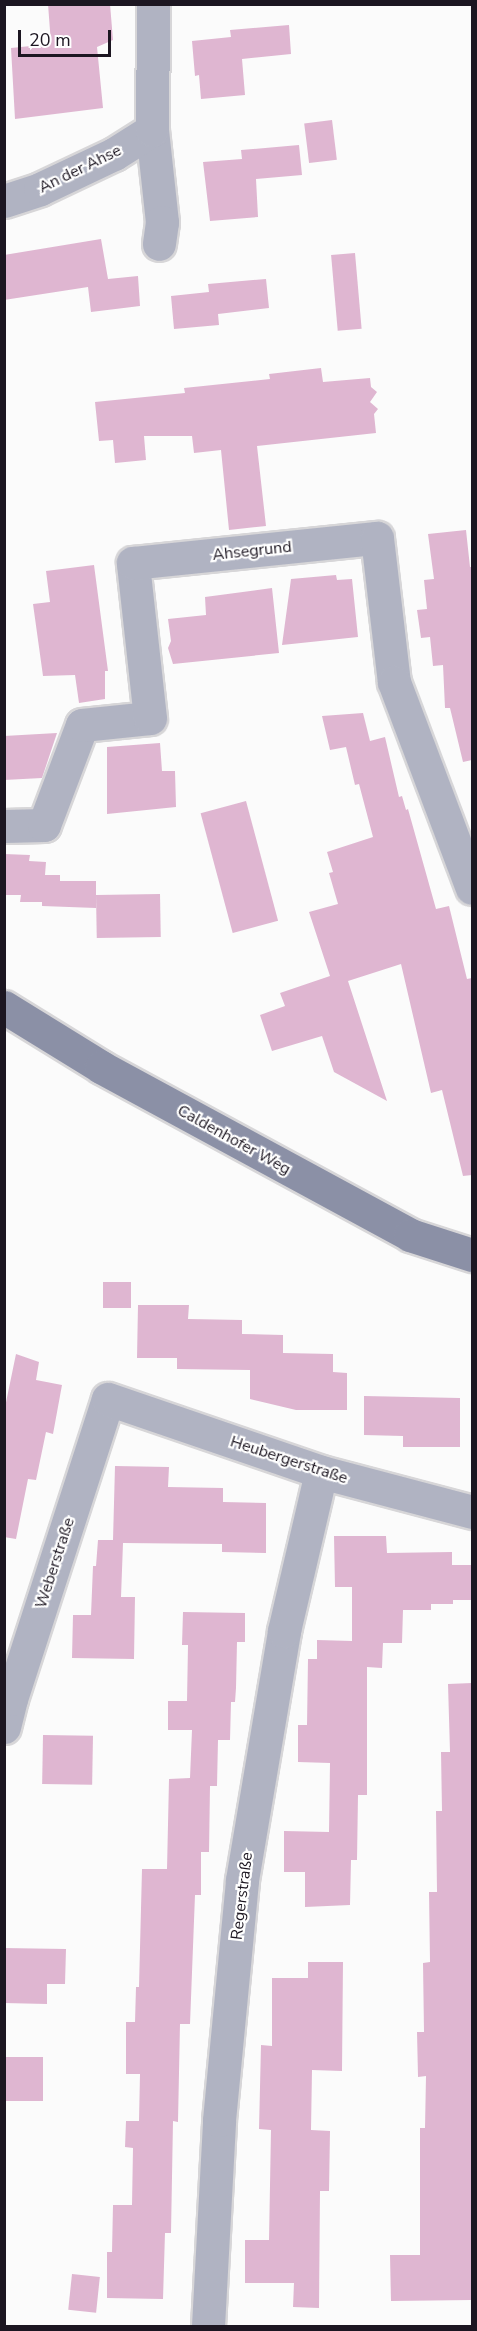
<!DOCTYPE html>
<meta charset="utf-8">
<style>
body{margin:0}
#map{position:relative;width:477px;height:2331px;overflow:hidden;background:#fbfbfb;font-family:"Nunito Sans",sans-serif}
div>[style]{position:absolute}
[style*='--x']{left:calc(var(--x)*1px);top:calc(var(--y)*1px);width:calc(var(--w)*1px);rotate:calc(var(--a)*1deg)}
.building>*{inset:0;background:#dfb6d1;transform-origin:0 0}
.roads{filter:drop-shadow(2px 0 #d7d6d8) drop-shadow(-2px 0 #d7d6d8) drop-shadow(0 2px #d7d6d8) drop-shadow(0 -2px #d7d6d8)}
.street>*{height:33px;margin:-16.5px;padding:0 16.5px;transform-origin:16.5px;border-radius:16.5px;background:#b0b3c2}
.secondary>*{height:33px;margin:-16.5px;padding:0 16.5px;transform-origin:16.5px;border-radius:16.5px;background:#8b90a6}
span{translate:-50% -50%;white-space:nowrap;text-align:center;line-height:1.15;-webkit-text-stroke:4.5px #fff;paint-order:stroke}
.street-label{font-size:16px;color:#1c1621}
.frame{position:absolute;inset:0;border:6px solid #1c1621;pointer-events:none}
.scale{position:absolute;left:18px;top:30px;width:93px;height:27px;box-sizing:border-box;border:3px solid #1c1621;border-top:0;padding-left:8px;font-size:18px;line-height:21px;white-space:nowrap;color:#1c1621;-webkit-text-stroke:4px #fff;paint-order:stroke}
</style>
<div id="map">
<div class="building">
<div style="clip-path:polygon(48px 4px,110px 4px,113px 40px,97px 47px,103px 108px,15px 119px,11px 48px,51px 44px)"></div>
<div style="clip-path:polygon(289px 25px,291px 54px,242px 59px,245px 95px,201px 99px,199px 75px,195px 76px,192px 41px,231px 37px,230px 30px)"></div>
<div style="left:332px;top:120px;width:40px;height:28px;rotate:83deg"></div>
<div style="clip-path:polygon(299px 145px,302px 175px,256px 179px,258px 217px,210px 221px,203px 162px,242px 159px,241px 150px)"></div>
<div style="clip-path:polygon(101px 239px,108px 279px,138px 276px,140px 306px,91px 312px,88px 287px,4px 300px,4px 255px)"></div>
<div style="left:355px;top:253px;width:76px;height:24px;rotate:85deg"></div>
<div style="clip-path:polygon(266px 279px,269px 308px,218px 314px,219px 325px,174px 329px,171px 296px,209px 292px,208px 284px)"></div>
<div style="clip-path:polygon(321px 368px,323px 382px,370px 378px,371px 387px,377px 392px,370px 402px,378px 409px,374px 414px,376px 433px,257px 446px,266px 526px,229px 530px,221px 450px,194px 453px,192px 436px,144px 436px,146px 460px,115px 463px,113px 440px,99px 441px,95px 402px,185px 393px,184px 388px,270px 379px,269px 374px)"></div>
<div style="clip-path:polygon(466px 530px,470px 567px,472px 567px,472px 760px,463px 762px,450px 708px,445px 708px,443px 665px,433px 666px,430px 637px,421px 638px,417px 610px,427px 609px,424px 580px,434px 579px,428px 534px)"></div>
<div style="clip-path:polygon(94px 565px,108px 671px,105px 671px,105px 699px,79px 703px,75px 675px,43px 676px,33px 604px,50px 602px,46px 571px)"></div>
<div style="clip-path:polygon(336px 575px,337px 580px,352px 579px,358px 637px,282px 645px,291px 579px)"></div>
<div style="clip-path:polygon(272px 588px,279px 653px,173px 664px,168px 648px,171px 641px,168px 619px,206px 615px,205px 597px)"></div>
<div style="clip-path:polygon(363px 713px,370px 741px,385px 737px,399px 797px,402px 796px,406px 810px,408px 809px,436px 909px,449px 906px,467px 979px,472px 978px,472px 1175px,463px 1176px,442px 1090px,431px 1093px,401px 964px,348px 981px,387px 1101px,334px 1072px,322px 1036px,272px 1051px,260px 1015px,285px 1006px,280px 993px,330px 976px,309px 912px,338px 904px,329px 873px,333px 872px,327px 852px,373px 837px,359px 784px,355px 785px,346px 747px,330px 750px,322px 716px)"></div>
<div style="clip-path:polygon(57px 733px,42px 778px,4px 780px,4px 736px)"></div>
<div style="clip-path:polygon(160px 743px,162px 771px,175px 771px,176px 807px,107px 814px,107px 747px)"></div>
<div style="left:246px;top:801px;width:124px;height:47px;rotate:75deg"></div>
<div style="clip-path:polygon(4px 854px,30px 855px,29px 861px,46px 862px,45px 875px,60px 875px,60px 881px,96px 881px,96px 908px,42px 906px,42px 902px,20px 902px,21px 895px,4px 895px)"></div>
<div style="left:160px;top:894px;width:43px;height:64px;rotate:89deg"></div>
<div style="left:103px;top:1282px;width:28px;height:26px"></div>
<div style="clip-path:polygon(138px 1305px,189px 1305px,188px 1319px,242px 1320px,242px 1334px,283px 1335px,283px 1353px,333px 1354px,333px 1372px,347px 1373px,347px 1410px,296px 1410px,250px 1399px,250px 1370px,177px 1369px,177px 1358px,137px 1358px)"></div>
<div style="clip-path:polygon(16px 1354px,39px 1362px,36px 1380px,62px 1385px,53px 1434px,46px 1432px,36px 1480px,28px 1479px,16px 1539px,4px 1537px,4px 1412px)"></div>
<div style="clip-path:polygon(364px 1396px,460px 1398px,460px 1447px,403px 1447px,403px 1436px,364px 1435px)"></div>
<div style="clip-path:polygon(115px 1466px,169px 1467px,168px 1487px,223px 1488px,223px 1502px,266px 1503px,266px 1553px,222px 1552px,222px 1544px,123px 1543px,121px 1597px,135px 1597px,134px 1659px,72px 1658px,73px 1615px,91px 1615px,93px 1566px,96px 1566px,98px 1540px,113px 1540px)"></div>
<div style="clip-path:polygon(334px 1536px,386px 1536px,387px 1553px,452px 1552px,452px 1565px,472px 1565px,472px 1600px,453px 1600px,453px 1604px,431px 1604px,431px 1610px,403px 1610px,402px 1643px,383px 1643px,382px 1668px,367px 1667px,367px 1795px,358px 1795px,357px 1860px,351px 1860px,350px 1905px,305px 1907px,305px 1872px,284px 1872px,284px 1831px,329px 1832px,330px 1763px,298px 1762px,298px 1725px,307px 1725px,308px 1659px,317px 1659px,317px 1640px,352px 1641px,352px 1587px,335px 1587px)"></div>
<div style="clip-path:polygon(183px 1612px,245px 1613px,245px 1642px,237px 1642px,236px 1688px,235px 1702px,231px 1702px,230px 1740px,218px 1740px,217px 1786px,210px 1786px,209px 1852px,201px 1852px,201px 1895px,195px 1895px,190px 2024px,180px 2024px,178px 2122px,173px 2121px,171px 2233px,165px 2233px,163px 2299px,107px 2298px,107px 2252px,112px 2252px,113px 2205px,132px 2205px,133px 2148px,125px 2147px,126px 2121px,139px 2121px,140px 2074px,126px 2074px,126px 2022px,135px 2022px,136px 1987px,139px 1987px,142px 1869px,167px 1869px,169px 1779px,190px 1778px,192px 1730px,168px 1730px,168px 1701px,187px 1701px,188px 1645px,182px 1645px)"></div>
<div style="clip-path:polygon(472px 1683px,472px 2300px,391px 2301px,390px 2255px,420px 2255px,420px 2128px,425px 2128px,426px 2076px,418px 2077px,417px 2032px,424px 2032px,423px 1963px,430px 1962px,429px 1892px,437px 1892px,436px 1811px,442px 1811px,441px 1752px,450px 1752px,448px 1684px)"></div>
<div style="left:43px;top:1735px;width:50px;height:49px;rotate:1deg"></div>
<div style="clip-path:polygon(4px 1948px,66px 1949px,65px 1984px,47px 1984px,47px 2004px,4px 2003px)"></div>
<div style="clip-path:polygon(308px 1962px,343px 1962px,342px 2071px,312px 2070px,311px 2130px,330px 2131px,329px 2191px,320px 2191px,319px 2308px,293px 2307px,294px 2283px,245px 2283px,245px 2240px,269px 2240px,271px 2130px,259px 2129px,261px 2045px,272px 2046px,272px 1978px,308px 1978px)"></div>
<div style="left:4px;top:2057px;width:39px;height:44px"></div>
<div style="left:72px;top:2274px;width:28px;height:36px;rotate:6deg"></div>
</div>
<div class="roads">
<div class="street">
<div style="--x:152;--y:130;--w:93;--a:83.8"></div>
<div style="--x:162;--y:222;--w:22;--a:98"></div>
<div style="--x:4;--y:201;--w:38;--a:-18"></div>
<div style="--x:40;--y:189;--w:82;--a:-25.3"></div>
<div style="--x:114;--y:154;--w:45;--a:-32.3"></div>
<div style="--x:152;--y:130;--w:126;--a:-89.5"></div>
<div style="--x:4;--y:826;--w:40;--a:-1.4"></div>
<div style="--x:44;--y:825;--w:107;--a:-69.2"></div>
<div style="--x:82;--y:725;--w:68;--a:-5.9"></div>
<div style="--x:150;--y:718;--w:156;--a:-96.3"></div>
<div style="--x:133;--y:563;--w:245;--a:-5.9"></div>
<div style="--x:377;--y:538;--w:145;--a:83.3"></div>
<div style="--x:394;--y:682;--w:220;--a:69.3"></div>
<div style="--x:4;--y:1727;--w:29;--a:-76"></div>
<div style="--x:11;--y:1699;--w:315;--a:-72.1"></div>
<div style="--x:108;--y:1399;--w:225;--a:18.9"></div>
<div style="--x:321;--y:1472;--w:156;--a:14.8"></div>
<div style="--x:208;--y:2326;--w:206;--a:-86.9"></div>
<div style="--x:219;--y:2120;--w:241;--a:-84.5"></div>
<div style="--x:242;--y:1880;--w:253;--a:-80.4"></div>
<div style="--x:284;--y:1631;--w:163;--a:-76.9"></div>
</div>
<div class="secondary">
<div style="--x:4;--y:1007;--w:114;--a:31.7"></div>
<div style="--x:101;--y:1067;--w:352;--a:28.5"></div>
<div style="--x:410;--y:1235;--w:65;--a:17.9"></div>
</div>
</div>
<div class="street-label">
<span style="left:80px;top:169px;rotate:-26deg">An der Ahse</span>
<span style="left:252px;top:551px;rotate:-6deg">Ahsegrund</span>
<span style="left:234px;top:1140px;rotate:29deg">Caldenhofer Weg</span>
<span style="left:289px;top:1460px;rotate:18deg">Heubergerstraße</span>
<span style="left:55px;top:1563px;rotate:-72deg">Weberstraße</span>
<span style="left:242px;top:1896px;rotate:-83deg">Regerstraße</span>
</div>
<div class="frame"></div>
<div class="scale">20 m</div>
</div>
